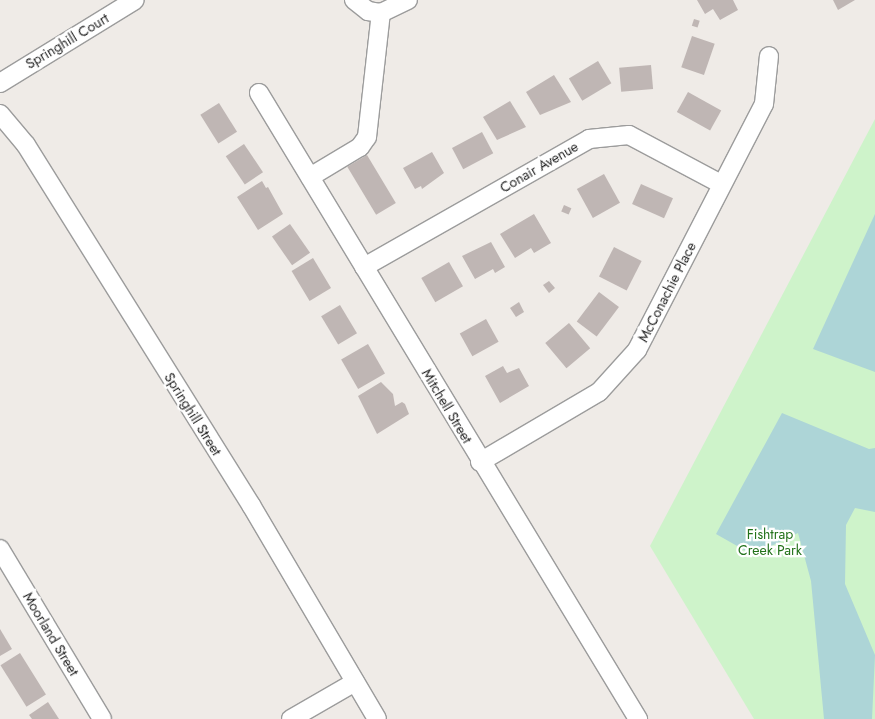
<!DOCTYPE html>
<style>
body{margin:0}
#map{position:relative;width:875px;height:719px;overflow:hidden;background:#efebe7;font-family:Jost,sans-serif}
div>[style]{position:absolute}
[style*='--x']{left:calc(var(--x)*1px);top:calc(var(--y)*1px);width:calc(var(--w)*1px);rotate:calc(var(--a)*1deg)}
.park>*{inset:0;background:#cef3ca}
.water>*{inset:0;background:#add5d7}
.building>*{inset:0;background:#bfb6b4;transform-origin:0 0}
.roads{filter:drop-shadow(1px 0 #9c9c9c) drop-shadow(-1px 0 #9c9c9c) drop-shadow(0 1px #9c9c9c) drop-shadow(0 -1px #9c9c9c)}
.minor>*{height:18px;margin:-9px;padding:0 9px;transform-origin:9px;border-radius:9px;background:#fff}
span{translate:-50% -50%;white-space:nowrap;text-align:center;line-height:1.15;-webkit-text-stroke:4.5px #fff;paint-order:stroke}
.street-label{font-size:14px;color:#1f1f1f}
.park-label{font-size:14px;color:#227119}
</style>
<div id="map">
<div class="park">
<div style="clip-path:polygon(875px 119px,875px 719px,754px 719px,650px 546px)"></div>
</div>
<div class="water">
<div style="clip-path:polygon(875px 214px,875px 372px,813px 349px)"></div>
<div style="clip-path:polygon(782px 413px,869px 449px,875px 448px,875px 512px,855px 508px,846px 525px,845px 584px,875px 655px,872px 719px,824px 719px,811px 581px,798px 533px,753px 555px,716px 534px)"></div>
</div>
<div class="building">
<div style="clip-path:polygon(697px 0,733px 0,738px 10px,720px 20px,713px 9px,705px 14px)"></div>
<div style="clip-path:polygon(833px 0,855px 0,838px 10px)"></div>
<div style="left:694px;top:19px;width:6px;height:7px;rotate:18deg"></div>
<div style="left:692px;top:36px;width:24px;height:33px;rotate:19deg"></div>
<div style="left:598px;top:61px;width:26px;height:34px;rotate:59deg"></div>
<div style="left:651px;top:65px;width:24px;height:32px;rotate:85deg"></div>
<div style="clip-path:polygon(554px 75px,571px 102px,540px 115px,526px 92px)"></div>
<div style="left:688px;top:92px;width:38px;height:23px;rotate:29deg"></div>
<div style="clip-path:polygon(510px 101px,526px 127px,497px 140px,483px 117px)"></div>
<div style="left:219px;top:103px;width:34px;height:22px;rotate:58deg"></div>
<div style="left:482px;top:132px;width:24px;height:34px;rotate:62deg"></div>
<div style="left:244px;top:144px;width:34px;height:22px;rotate:56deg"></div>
<div style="clip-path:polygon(432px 152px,444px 173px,422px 189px,421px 186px,415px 189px,403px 168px)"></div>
<div style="left:367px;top:155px;width:56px;height:23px;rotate:59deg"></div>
<div style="left:604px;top:174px;width:33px;height:31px;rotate:61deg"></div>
<div style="clip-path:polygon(262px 181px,266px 188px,268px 187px,283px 214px,258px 230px,237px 197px)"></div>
<div style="left:641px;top:184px;width:35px;height:22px;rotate:24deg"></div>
<div style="left:564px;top:205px;width:8px;height:7px;rotate:23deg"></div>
<div style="clip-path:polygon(534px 214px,551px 243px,534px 253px,531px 248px,515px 258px,500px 234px)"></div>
<div style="left:290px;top:224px;width:35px;height:22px;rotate:55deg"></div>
<div style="clip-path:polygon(491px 242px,505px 267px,495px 273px,493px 269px,475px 279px,462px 256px)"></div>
<div style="left:614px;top:247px;width:31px;height:33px;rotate:27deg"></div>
<div style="left:313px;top:258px;width:35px;height:25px;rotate:59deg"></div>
<div style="left:449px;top:262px;width:28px;height:32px;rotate:60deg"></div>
<div style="clip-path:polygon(549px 281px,555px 288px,549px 293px,543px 285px)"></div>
<div style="left:599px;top:292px;width:25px;height:37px;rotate:37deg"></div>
<div style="clip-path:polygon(519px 302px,524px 312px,516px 317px,510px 308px)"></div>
<div style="left:340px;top:305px;width:33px;height:22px;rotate:59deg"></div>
<div style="left:486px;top:319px;width:26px;height:30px;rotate:61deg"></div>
<div style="left:569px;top:323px;width:33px;height:31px;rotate:50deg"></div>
<div style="left:368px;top:344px;width:34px;height:31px;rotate:60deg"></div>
<div style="clip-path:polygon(503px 366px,507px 373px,519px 368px,529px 386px,500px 403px,485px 376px)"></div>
<div style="clip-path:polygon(381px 382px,393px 394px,395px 406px,402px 402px,405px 404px,409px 414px,377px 434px,358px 396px)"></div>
<div style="clip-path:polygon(0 629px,12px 649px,0 656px)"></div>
<div style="left:20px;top:653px;width:49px;height:23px;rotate:58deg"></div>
<div style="clip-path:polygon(48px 702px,59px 719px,32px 719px,29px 715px)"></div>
</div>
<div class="roads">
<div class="minor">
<div style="--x:354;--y:0;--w:18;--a:38"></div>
<div style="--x:368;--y:11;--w:13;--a:9"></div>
<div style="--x:381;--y:13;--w:30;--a:-26"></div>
<div style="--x:0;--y:83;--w:158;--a:-31.6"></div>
<div style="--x:259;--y:93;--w:732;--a:58.81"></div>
<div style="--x:0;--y:114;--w:40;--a:50"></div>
<div style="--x:26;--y:145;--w:425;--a:58"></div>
<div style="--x:251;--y:505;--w:248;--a:59.5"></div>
<div style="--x:310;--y:177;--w:58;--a:-31"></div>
<div style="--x:360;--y:147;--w:12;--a:-55"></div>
<div style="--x:367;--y:137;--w:125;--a:-83.6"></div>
<div style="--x:364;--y:267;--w:259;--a:-29.6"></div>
<div style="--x:589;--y:139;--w:40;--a:-5.7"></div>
<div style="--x:629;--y:135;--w:104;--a:28"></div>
<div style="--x:480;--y:462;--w:138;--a:-30.5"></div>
<div style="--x:599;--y:392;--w:57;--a:-47.9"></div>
<div style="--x:637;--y:350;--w:277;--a:-62.7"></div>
<div style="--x:764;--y:104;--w:48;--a:-84.1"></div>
<div style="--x:0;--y:549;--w:198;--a:59"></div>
<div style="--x:291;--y:719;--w:74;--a:-30"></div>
</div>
</div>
<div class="street-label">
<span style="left:67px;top:41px;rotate:-31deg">Springhill Court</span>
<span style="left:539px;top:167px;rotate:-30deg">Conair Avenue</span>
<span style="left:667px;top:292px;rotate:-63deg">McConachie Place</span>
<span style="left:447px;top:406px;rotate:59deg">Mitchell Street</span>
<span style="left:193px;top:414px;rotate:58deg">Springhill Street</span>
<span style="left:51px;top:634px;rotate:59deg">Moorland Street</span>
</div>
<div class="park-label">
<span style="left:770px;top:542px">Fishtrap<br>Creek Park</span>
</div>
</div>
